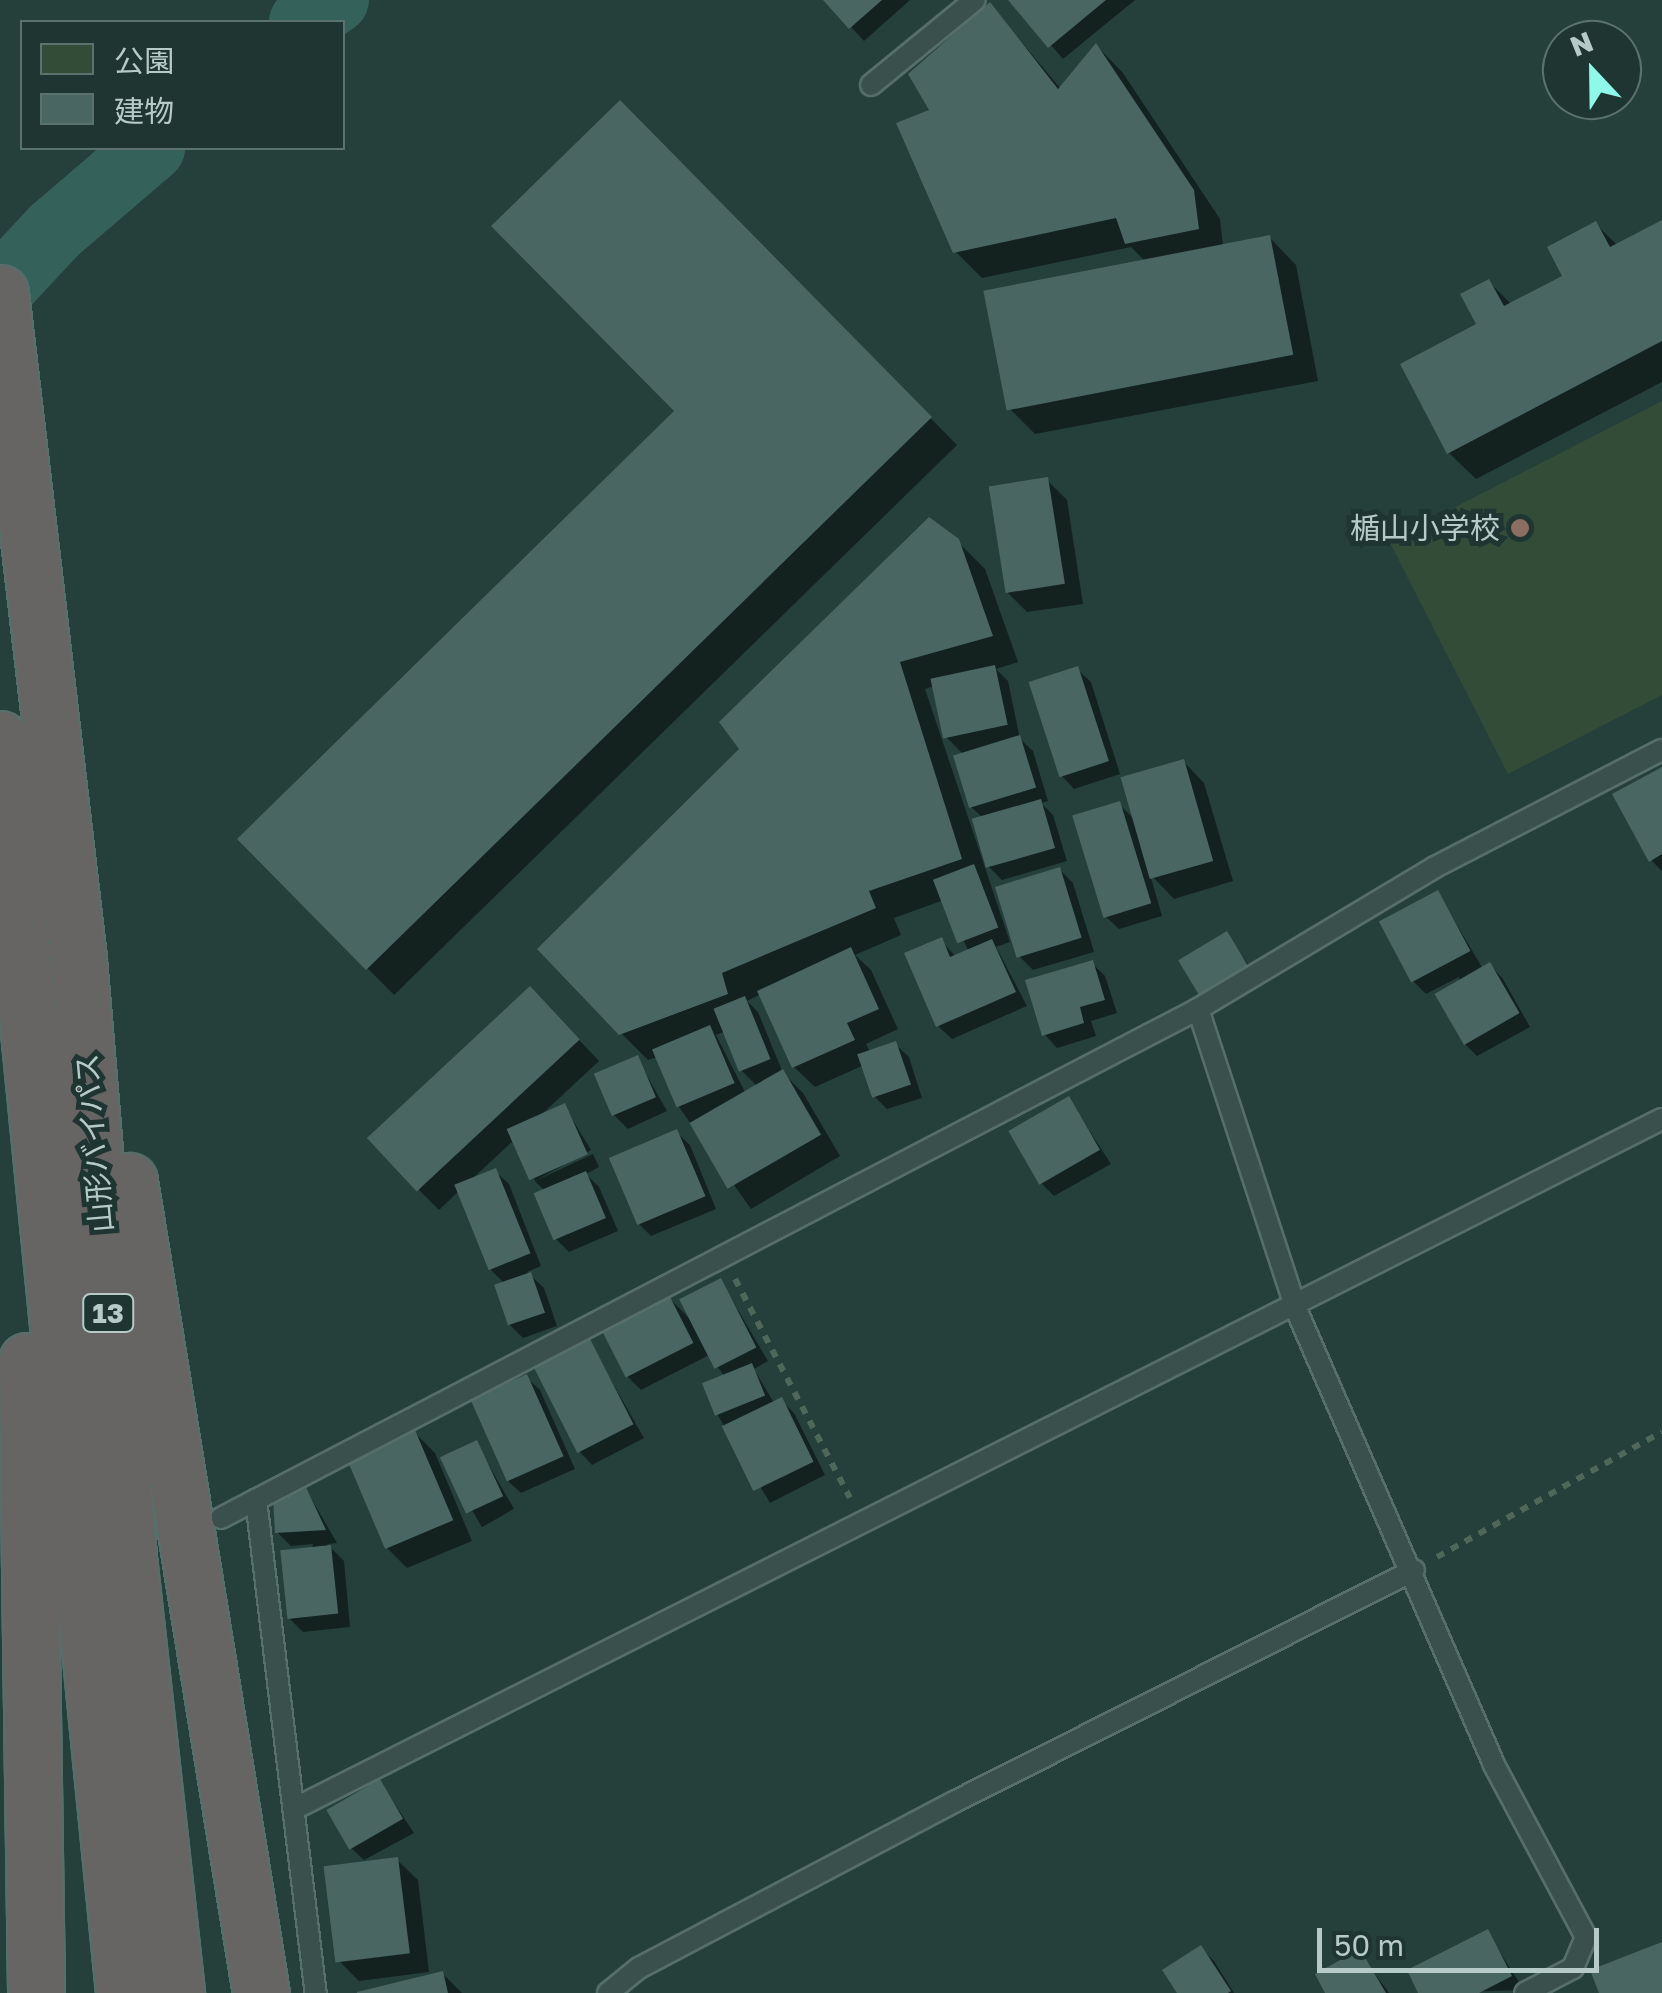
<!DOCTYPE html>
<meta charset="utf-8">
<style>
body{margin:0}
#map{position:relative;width:1662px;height:1993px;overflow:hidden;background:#25403b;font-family:"Golos Text","Noto Sans JP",sans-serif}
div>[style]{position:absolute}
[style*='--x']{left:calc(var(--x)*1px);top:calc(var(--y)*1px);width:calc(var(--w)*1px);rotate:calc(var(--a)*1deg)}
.green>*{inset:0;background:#324c38}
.shadow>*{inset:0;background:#0007;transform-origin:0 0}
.river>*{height:68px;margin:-34px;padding:0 34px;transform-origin:34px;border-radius:34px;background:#346159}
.building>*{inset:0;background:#496663;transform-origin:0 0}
.path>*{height:6px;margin-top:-3px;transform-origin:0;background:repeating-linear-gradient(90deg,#4f6758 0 8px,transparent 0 16px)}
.roads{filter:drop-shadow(2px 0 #576e6a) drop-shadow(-2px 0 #576e6a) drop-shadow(0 2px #576e6a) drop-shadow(0 -2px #576e6a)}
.service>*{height:20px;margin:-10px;padding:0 10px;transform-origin:10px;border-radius:10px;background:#3a504c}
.trunk>*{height:55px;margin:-27.5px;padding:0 27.5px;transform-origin:27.5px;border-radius:27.5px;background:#676464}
.dots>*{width:28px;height:28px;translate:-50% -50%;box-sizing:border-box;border:5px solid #1e3531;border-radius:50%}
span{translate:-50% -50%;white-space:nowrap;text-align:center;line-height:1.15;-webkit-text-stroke:10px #1e3531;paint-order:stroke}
.shield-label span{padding:2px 8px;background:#1e3531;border:2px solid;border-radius:8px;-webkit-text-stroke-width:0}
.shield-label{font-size:28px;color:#b6cbc8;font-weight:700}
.poi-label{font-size:30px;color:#b6cbc8}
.right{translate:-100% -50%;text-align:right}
.street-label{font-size:30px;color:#b6cbc8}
.legend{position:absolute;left:20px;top:20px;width:325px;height:130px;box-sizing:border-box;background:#1e3531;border:2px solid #5b716d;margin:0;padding:12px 18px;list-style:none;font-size:30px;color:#b6cbc8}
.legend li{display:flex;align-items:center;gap:20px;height:50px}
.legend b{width:50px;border:2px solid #5b716d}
.north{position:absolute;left:1542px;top:20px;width:100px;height:100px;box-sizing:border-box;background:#1e3531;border:2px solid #5b716d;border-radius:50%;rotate:338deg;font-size:28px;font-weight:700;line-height:40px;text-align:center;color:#b6cbc8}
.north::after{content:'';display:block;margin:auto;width:35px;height:45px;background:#8ef8e9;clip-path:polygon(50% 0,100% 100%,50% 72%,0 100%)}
.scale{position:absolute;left:1317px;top:1928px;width:282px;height:45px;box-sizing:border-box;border:5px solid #b6cbc8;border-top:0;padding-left:12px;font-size:30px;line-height:35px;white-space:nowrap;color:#b6cbc8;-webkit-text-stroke:8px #1e3531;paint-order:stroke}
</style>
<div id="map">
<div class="green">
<div style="clip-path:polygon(1662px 401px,1662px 695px,1508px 774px,1389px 541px)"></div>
</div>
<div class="shadow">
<div style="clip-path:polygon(826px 0,910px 0,864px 41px)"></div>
<div style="clip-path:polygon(1012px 0,1135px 0,1063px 59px)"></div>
<div style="clip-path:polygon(990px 5px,1061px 89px,1097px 46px,1123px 73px,1220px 219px,1223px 246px,1270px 238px,1296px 265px,1318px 381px,1035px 434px,1008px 407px,1145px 261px,1131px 247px,982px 278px,955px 251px,933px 112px)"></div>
<div style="clip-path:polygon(620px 103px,957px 445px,394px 995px,240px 839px,677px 411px)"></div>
<div style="clip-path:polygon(1662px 223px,1662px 382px,1476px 479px,1449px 453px,1489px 282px,1512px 305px,1565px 277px,1596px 224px,1618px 246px)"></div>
<div style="clip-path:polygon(1047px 480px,1067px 500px,1083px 604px,1027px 612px,1007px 592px)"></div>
<div style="clip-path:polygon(evenodd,957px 541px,985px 569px,1018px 662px,996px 669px,1008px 681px,1020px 739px,1033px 751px,1048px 801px,1041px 803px,1053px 815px,1067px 861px,1002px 880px,989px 867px,984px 819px,970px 806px,963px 754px,947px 738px,935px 686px,925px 689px,1010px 942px,996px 947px,1027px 1006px,952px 1039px,938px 1026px,941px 940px,956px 957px,969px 952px,944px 900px,894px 918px,901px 935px,855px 955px,871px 970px,898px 1029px,866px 1044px,870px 1052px,895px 1044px,909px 1057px,922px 1098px,887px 1109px,874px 1096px,864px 1065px,815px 1087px,794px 1067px,761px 994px,747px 1001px,758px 1012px,783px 1073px,803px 1093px,840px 1156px,751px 1209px,679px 1107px,657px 1057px,648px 1060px,621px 1033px,957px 541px,726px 1031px,742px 1071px,758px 1087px,746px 1094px,716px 1035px,726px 1031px)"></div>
<div style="clip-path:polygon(1077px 669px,1091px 682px,1120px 774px,1074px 789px,1061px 775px)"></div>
<div style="clip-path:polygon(1184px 762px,1204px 783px,1233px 881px,1174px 899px,1150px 874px,1162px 916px,1119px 929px,1105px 916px,1119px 804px,1137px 822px)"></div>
<div style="clip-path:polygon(1662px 770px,1662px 871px,1651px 860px)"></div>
<div style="clip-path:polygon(1059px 869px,1073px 883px,1094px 952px,1033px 970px,1020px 957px)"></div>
<div style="clip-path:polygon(1438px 893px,1483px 969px,1490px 965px,1503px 979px,1530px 1027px,1477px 1056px,1464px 1043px,1459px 977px,1426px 994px,1413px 981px)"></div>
<div style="clip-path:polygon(1227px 935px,1260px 981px,1216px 1008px)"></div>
<div style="clip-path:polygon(1092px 963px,1105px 976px,1117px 1013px,1091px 1021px,1096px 1036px,1057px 1048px,1044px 1034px)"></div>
<div style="clip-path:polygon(550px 1009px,599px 1061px,539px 1117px,564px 1106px,591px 1150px,535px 1181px,515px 1139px,471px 1180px,495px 1171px,509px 1184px,541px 1266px,527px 1272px,544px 1288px,557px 1326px,523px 1338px,509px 1324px,505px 1284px,489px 1268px,459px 1191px,439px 1210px,419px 1190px)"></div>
<div style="clip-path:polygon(637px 1058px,667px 1111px,628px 1129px,614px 1115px)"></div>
<div style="clip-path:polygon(1069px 1099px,1111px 1164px,1054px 1196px,1041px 1183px)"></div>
<div style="clip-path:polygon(676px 1132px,690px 1145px,716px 1209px,651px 1236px,638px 1223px)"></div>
<div style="clip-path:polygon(593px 1154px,599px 1167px,586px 1174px,599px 1187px,618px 1231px,569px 1252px,555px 1238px,544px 1190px,535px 1181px)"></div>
<div style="clip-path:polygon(721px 1281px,768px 1361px,754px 1369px,774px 1403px,781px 1400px,794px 1413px,825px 1475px,770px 1503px,717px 1414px,725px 1377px,709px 1355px,641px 1390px,628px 1377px,667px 1296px,689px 1318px)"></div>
<div style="clip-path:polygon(588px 1340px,644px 1438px,592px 1465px,579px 1451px)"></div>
<div style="clip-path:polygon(526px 1377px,540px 1390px,575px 1469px,521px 1493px,507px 1480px)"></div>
<div style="clip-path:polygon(415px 1433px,435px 1453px,472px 1541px,407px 1568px,387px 1548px)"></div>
<div style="left:476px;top:1443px;width:76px;height:37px;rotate:60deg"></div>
<div style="clip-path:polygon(304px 1486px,337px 1543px,327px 1544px,344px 1561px,350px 1627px,303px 1632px,290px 1619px,313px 1544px,291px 1546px,277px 1532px)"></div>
<div style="clip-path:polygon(380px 1782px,414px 1833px,364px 1860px,350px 1847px)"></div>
<div style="clip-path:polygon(397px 1860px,418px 1880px,429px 1972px,359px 1981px,339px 1961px)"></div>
<div style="clip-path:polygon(1487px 1932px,1524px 1990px,1421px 1993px)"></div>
<div style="clip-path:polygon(1201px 1948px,1214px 1961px,1234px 1993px,1180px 1993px)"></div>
<div style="clip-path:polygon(1359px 1952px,1389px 1993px,1328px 1993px)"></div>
<div style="clip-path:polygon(443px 1974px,462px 1993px,362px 1993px)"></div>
</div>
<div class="river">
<div style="--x:303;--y:22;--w:39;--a:-35"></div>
<div style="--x:0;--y:289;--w:79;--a:-47"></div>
<div style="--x:54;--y:231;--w:128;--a:-40.6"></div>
</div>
<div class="building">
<div style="clip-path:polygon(823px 0,882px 0,849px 29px)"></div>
<div style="clip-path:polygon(1008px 0,1106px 0,1048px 48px)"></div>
<div style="clip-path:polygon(990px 2px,1058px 89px,1096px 43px,1194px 190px,1199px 229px,1125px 244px,1116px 218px,953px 253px,896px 123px,929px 110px,908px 74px)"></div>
<div style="clip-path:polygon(620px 100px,932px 417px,366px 970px,237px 839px,674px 411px,491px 226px)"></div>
<div style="clip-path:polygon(1662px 220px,1662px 341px,1447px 454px,1400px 364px,1476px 324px,1460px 294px,1489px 279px,1504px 306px,1562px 276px,1547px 247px,1596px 221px,1610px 247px)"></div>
<div style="left:1270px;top:235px;width:122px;height:292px;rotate:79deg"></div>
<div style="left:1048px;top:477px;width:108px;height:60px;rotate:81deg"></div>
<div style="clip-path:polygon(929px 517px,959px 539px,993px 636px,900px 662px,962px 859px,869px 891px,876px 908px,722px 973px,728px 994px,619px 1035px,537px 949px,739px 749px,719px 722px)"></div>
<div style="left:995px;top:665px;width:61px;height:66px;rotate:78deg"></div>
<div style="left:1078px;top:666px;width:100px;height:52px;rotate:72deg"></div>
<div style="left:1020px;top:735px;width:55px;height:70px;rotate:73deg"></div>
<div style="left:1184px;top:759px;width:106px;height:66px;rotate:74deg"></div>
<div style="clip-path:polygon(1662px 767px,1662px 854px,1649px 862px,1612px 794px)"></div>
<div style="left:1041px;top:799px;width:51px;height:72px;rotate:74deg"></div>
<div style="left:1120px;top:801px;width:107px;height:50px;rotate:73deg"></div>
<div style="left:974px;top:864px;width:68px;height:44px;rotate:69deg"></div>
<div style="left:1060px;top:867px;width:74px;height:68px;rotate:73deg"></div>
<div style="left:1438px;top:890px;width:69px;height:67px;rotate:62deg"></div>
<div style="left:1227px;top:931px;width:42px;height:57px;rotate:59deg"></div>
<div style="clip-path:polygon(942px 937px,950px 957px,992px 939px,1016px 992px,936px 1027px,904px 953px)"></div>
<div style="clip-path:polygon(851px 947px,879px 1009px,847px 1023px,855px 1040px,792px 1068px,757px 991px)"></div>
<div style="clip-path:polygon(1093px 960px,1105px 1000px,1080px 1007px,1084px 1023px,1042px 1036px,1025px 980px)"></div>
<div style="left:1490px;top:962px;width:59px;height:64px;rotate:60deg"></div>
<div style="left:530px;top:986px;width:73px;height:223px;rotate:47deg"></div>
<div style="left:745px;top:996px;width:68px;height:34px;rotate:68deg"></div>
<div style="left:710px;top:1025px;width:63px;height:63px;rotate:67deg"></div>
<div style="left:896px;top:1041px;width:46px;height:41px;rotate:71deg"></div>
<div style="left:638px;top:1055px;width:46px;height:48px;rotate:67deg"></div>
<div style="left:783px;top:1069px;width:76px;height:108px;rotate:60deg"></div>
<div style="left:1069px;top:1096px;width:62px;height:70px;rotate:60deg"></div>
<div style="left:565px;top:1103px;width:56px;height:64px;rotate:66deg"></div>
<div style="left:677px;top:1129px;width:73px;height:74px;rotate:67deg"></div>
<div style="left:496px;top:1168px;width:92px;height:45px;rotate:68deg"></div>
<div style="left:586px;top:1171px;width:51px;height:57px;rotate:67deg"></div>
<div style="left:531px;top:1272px;width:43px;height:39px;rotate:71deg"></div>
<div style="left:721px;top:1278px;width:78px;height:47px;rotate:63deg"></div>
<div style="left:668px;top:1293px;width:56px;height:76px;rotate:63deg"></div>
<div style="left:589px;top:1337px;width:98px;height:63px;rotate:63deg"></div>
<div style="left:752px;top:1363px;width:35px;height:54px;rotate:68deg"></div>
<div style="left:527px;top:1374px;width:90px;height:62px;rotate:66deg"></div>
<div style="left:782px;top:1397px;width:72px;height:67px;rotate:64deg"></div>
<div style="left:415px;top:1430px;width:98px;height:74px;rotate:67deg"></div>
<div style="left:477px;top:1440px;width:62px;height:41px;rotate:65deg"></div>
<div style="clip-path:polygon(304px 1483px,326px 1530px,275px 1533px,273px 1497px)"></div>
<div style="left:331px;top:1545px;width:69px;height:51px;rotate:84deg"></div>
<div style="left:380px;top:1779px;width:46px;height:62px;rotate:60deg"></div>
<div style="left:398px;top:1857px;width:97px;height:75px;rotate:83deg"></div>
<div style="clip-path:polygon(1488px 1929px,1512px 1976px,1479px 1993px,1418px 1993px,1407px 1970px)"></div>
<div style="clip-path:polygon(1662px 1942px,1662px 1993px,1599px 1993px,1590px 1970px)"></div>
<div style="clip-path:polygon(1201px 1945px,1231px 1991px,1228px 1993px,1177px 1993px,1162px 1970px)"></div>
<div style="clip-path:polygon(1360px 1949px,1386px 1993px,1325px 1993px,1315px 1974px)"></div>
<div style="clip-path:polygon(443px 1971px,448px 1993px,357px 1993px,357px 1992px)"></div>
</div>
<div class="path">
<div style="--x:735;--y:1279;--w:247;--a:62.3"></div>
<div style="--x:1437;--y:1557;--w:257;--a:-29.1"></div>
</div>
<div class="roads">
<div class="service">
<div style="--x:871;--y:85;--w:134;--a:-39.3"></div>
<div style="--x:1198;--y:1009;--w:316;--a:71.9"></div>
<div style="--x:1296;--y:1309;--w:495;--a:66.5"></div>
<div style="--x:1493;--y:1763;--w:197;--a:61.9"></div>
<div style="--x:1586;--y:1937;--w:34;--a:113"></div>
<div style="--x:1573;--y:1968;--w:54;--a:152.5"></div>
<div style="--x:256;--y:1500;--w:497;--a:83.1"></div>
<div style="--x:221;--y:1518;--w:1102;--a:-27.52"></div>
<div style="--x:1198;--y:1009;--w:276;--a:-30.9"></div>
<div style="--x:1435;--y:867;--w:255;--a:-27.3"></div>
<div style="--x:294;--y:1809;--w:1532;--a:-26.77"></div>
<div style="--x:608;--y:1993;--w:40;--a:-39"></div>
<div style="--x:639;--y:1968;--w:356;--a:-27.8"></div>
<div style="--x:954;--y:1802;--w:515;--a:-26.76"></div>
</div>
<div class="trunk">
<div style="--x:0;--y:293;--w:670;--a:83.31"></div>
<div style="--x:78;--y:958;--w:610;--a:85.21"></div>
<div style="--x:129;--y:1566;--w:430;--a:83.7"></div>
<div style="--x:0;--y:739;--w:1260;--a:84.35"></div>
<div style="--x:129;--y:1181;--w:823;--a:80.77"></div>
<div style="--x:27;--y:1361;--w:632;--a:89.18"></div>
</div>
</div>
<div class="dots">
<div style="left:1520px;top:528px;background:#8d6e63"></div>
</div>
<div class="shield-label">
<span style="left:108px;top:1313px">13</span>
</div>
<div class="poi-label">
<span class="right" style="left:1500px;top:528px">楯山小学校</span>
</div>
<div class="street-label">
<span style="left:94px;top:1143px;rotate:-95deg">山形バイパス</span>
</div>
<ul class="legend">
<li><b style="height:28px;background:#324c38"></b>公園</li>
<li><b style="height:28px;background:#496663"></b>建物</li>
</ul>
<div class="north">N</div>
<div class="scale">50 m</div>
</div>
